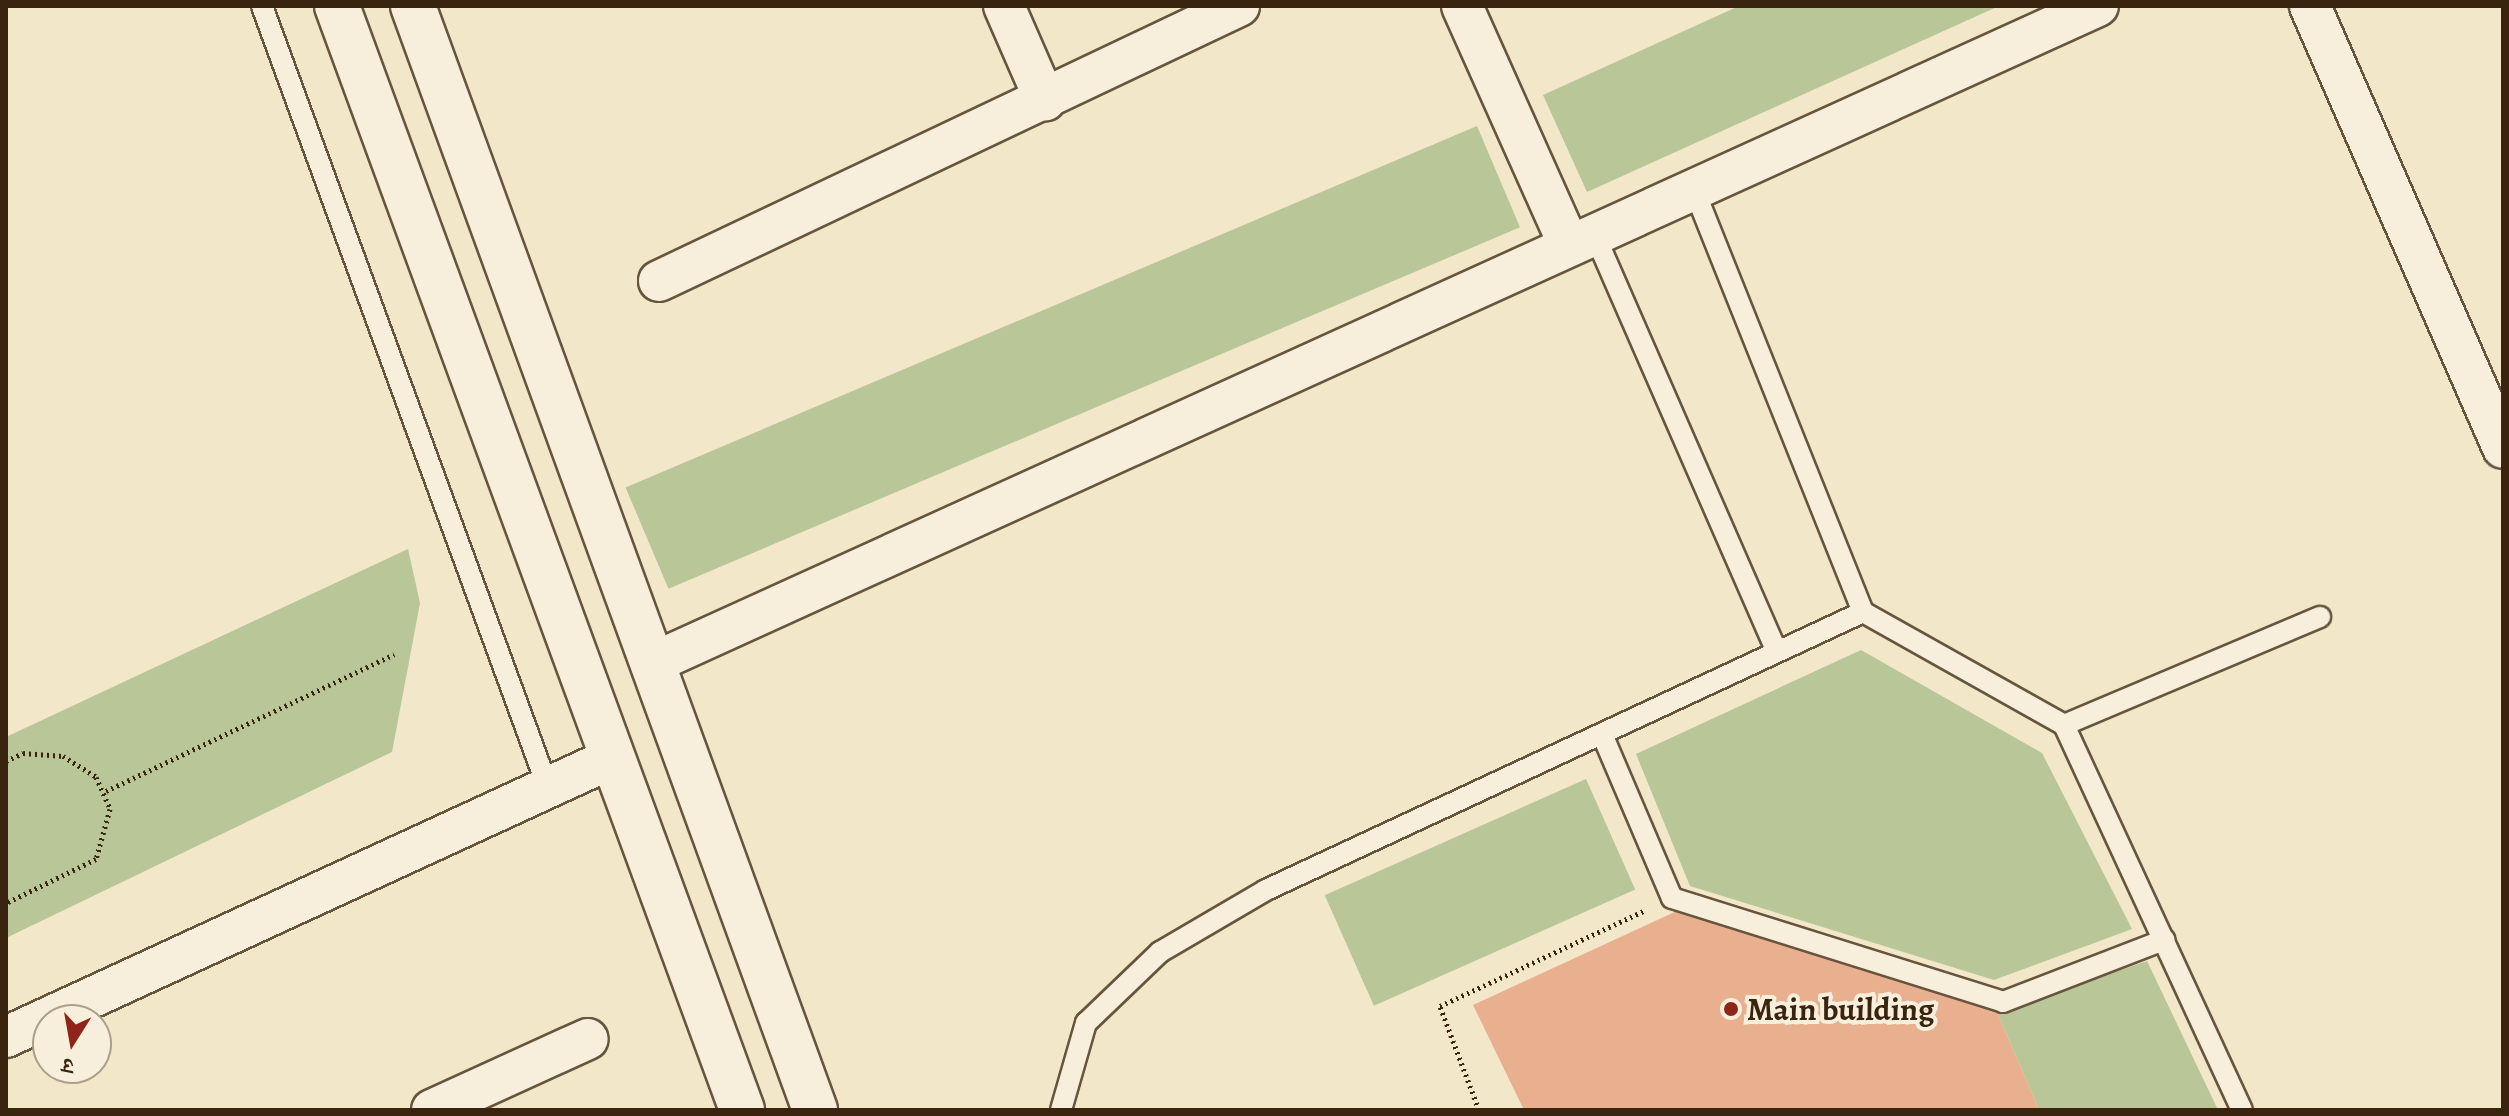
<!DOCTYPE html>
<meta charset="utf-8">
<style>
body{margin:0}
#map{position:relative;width:2509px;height:1116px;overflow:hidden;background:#f2e7c9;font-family:Alegreya,"Noto Serif Devanagari",serif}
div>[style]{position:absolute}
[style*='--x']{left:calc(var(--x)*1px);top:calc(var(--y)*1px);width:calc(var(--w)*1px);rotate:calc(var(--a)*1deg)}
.green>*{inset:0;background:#b8c698;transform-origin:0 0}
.building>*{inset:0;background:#e9b08f}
.path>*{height:5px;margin-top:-2.5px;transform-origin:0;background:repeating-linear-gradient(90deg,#39240f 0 2px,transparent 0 6px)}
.roads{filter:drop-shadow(2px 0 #67553e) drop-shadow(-2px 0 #67553e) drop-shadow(0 2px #67553e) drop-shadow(0 -2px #67553e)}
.service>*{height:20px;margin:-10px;padding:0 10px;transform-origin:10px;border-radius:10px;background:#f7efdc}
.minor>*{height:40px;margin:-20px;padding:0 20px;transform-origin:20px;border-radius:20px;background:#f7efdc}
.secondary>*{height:44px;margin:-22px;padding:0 22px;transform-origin:22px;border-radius:22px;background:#f7efdc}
.dots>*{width:22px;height:22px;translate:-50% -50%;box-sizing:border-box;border:4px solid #f7efdc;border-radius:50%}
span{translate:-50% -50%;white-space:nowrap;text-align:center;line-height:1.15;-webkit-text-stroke:8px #f7efdc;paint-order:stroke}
.poi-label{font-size:32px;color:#39240f;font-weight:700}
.left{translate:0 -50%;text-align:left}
.frame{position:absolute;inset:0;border:8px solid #39240f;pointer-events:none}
.north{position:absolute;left:32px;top:1004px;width:80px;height:80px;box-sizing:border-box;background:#f7efdc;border:2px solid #ab9e8a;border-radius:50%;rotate:191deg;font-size:22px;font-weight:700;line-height:32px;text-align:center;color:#39240f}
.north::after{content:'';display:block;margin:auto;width:28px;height:36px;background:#8f2418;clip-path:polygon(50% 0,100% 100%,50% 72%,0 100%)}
</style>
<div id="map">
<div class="green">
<div style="clip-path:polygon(1739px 6px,1999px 6px,1587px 192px,1543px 95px)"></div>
<div style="left:1477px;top:126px;width:110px;height:925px;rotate:67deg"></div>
<div style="clip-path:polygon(408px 549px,420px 603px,392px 752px,6px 938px,6px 737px)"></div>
<div style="clip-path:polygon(1861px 650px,2042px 753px,2132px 929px,1994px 980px,1690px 886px,1636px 754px)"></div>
<div style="left:1586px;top:779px;width:121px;height:286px;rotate:66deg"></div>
<div style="clip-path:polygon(2147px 961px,2218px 1110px,2039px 1110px,1997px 1012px)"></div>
</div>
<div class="building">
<div style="clip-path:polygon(1679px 910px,1997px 1012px,2039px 1110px,1524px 1110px,1473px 1005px)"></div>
</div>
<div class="path">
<div style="--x:6;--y:761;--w:19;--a:-25"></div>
<div style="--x:23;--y:753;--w:40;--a:4.3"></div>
<div style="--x:63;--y:756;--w:39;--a:32"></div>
<div style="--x:96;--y:777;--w:35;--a:66"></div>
<div style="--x:110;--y:809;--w:52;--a:105.6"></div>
<div style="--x:96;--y:859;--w:100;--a:153.9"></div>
<div style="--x:106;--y:791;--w:319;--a:-25.4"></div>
<div style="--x:1479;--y:1110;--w:111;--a:-110.6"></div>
<div style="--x:1440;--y:1006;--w:227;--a:-25"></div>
</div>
<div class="roads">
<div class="service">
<div style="--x:262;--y:6;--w:833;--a:69.91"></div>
<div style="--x:1693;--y:187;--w:458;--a:68.2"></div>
<div style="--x:1863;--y:612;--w:231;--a:29.3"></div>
<div style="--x:2064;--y:725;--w:424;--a:65.2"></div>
<div style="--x:1593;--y:231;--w:459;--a:66.4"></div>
<div style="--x:2064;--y:725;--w:278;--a:-22.9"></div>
<div style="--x:1602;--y:734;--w:178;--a:66.9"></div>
<div style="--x:1672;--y:898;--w:347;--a:17.4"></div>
<div style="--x:2003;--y:1002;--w:173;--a:-21.1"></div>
<div style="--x:1061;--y:1110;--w:91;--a:-74"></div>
<div style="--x:1086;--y:1023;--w:103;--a:-43.8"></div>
<div style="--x:1160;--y:952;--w:123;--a:-30.3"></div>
<div style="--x:1266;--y:890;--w:659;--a:-24.97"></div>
</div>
<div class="minor">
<div style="--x:1004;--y:6;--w:103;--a:66.4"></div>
<div style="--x:1462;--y:6;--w:262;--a:65.9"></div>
<div style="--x:2310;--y:6;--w:482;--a:66.4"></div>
<div style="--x:659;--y:281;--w:642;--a:-25.37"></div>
<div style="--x:655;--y:662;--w:1585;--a:-24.45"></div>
<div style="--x:6;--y:1037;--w:667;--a:-24.72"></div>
<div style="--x:432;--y:1110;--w:171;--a:-24.5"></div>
</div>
<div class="secondary">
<div style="--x:337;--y:6;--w:1176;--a:69.85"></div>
<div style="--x:413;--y:6;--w:1175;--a:69.99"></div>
</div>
</div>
<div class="dots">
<div style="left:1731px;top:1009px;background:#8f2418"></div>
</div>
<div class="poi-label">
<span class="left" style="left:1747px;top:1009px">Main building</span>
</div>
<div class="frame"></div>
<div class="north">उ</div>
</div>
